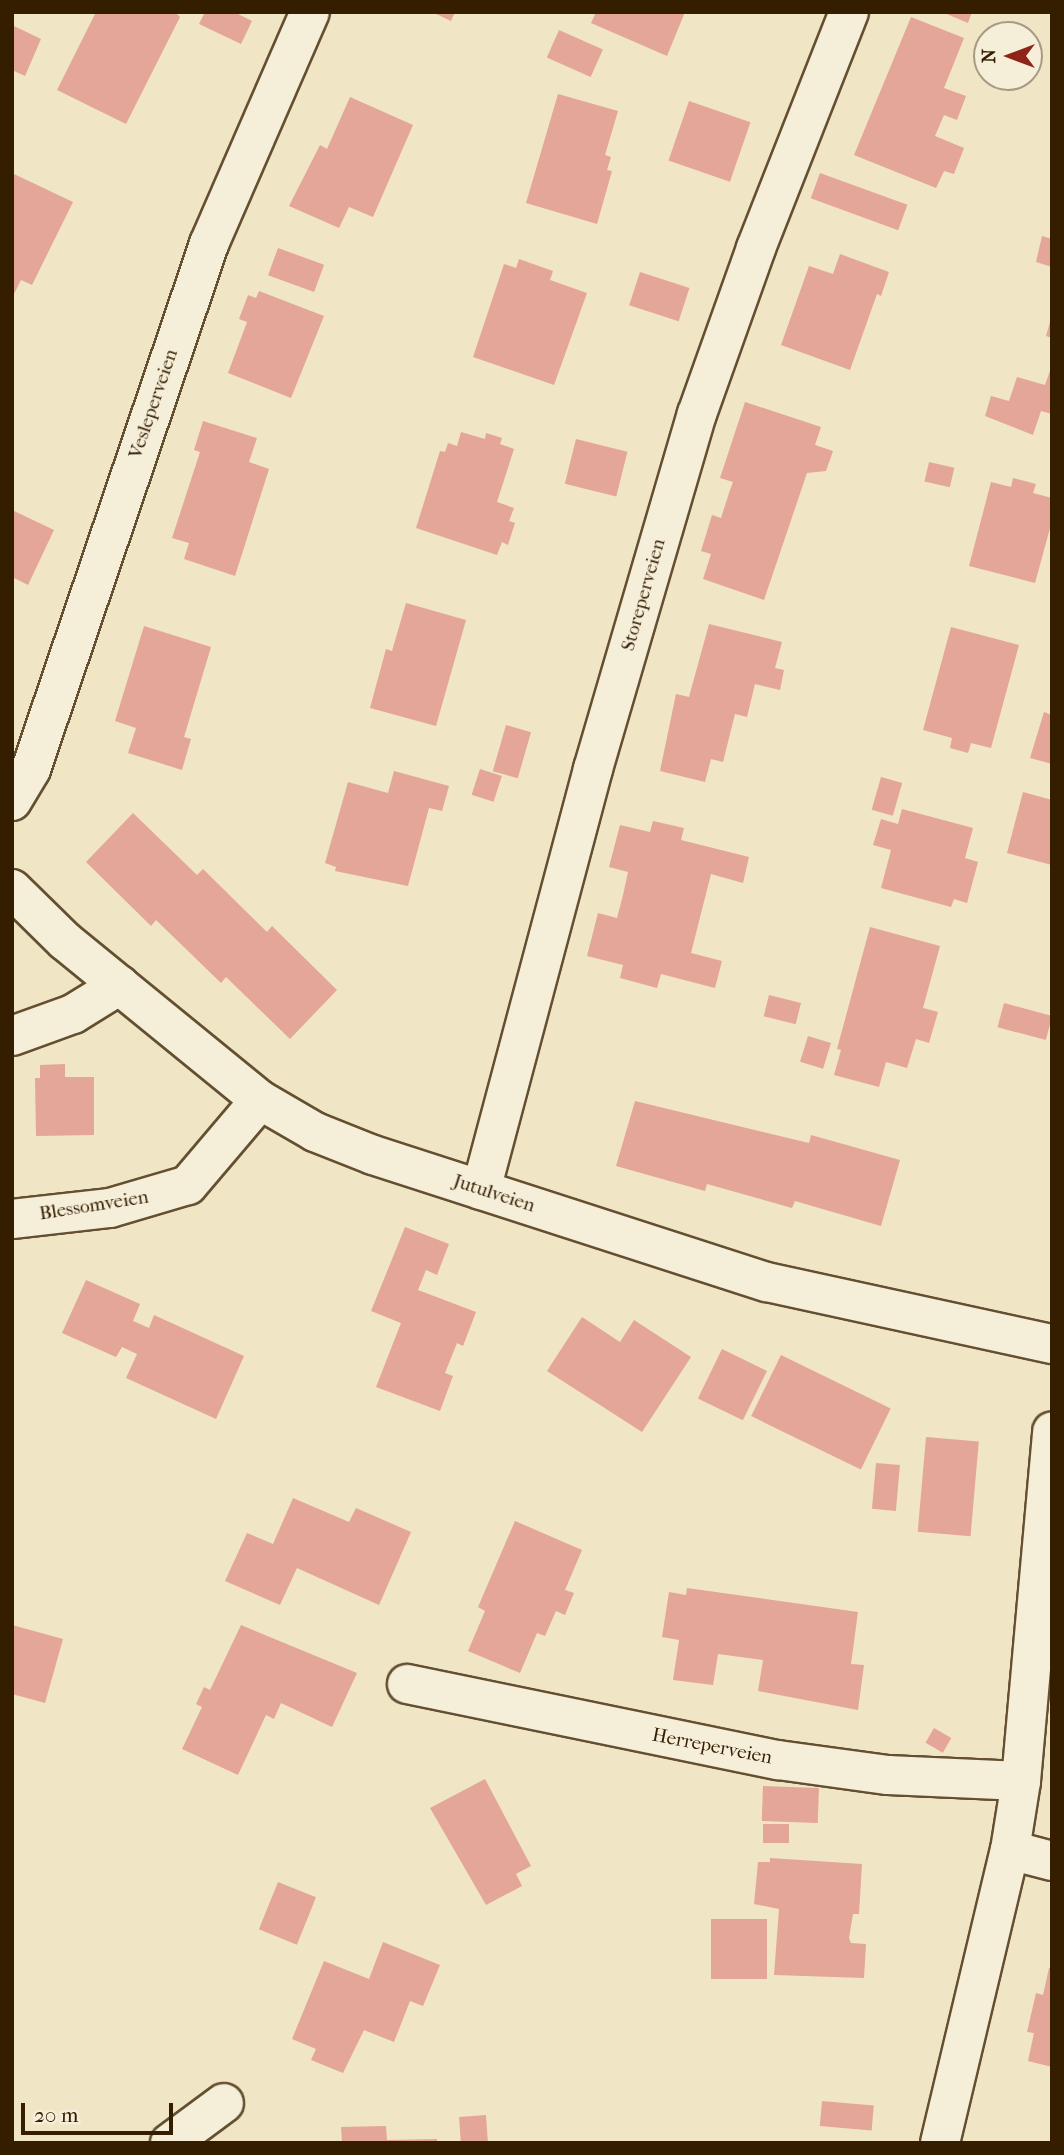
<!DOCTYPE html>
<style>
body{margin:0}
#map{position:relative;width:1064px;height:2155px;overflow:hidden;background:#f0e5c4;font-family:"IM FELL French Canon",serif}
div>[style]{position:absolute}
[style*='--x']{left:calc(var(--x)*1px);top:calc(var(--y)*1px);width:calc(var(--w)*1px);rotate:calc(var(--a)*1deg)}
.building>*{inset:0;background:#e4a698;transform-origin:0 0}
.roads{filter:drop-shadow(2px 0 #644f31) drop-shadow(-2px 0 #644f31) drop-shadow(0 2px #644f31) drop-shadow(0 -2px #644f31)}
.minor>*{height:38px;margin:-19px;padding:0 19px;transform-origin:19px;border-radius:19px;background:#f5eed9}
span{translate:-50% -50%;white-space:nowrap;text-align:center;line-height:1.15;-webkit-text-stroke:6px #f5eed9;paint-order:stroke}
.street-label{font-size:19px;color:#351d00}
.frame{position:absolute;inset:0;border:14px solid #351d00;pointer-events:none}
.north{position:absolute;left:973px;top:21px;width:70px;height:70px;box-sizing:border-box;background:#f5eed9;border:2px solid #a89a82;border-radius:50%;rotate:270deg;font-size:19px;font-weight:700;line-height:28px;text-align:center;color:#351d00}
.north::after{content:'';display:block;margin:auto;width:24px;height:32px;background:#8f2418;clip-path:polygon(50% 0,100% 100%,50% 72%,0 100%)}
.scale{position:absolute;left:21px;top:2103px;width:152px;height:32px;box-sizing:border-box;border:4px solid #351d00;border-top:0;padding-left:9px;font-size:21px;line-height:24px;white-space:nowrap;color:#351d00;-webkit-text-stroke:5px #f5eed9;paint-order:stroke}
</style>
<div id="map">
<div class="building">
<div style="clip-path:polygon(96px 12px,175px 12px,180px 17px,126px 124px,57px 90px)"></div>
<div style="clip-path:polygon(205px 12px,234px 12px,252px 21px,241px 44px,199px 24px)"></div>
<div style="clip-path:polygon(432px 12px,455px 12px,451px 21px)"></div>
<div style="clip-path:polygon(596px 12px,685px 12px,667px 56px,591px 23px)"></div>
<div style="clip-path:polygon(942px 12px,972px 12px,968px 23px)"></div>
<div style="clip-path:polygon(911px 17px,964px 38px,944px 88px,966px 96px,957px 120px,944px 115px,935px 136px,964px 148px,954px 174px,944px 171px,936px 188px,854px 155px)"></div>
<div style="clip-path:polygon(12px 25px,41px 39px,25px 76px,12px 70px)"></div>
<div style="left:559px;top:30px;width:48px;height:30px;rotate:24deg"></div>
<div style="clip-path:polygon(558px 94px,618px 111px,605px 155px,611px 157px,607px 170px,612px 171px,597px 224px,526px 203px)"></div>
<div style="clip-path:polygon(350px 97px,413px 125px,373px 217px,349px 207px,339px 228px,289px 206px,320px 145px,327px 149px)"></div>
<div style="left:689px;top:101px;width:65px;height:63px;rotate:19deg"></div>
<div style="left:820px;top:173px;width:93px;height:27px;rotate:20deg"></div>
<div style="clip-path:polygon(14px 174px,73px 202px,32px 285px,21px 280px,12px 298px)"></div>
<div style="clip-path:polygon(1042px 236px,1052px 239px,1052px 267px,1036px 262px)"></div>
<div style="left:278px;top:248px;width:49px;height:29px;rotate:20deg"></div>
<div style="clip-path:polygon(840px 254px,889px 272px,881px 296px,877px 294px,850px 370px,781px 345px,809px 266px,833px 274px)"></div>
<div style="clip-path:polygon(519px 259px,553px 271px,550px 280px,587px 293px,554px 385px,473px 357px,504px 264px,516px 268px)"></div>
<div style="left:640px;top:272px;width:52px;height:35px;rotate:18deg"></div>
<div style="clip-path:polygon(259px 291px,324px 316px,291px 398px,228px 373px,247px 322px,239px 319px,248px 295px,256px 298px)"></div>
<div style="clip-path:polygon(1051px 318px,1052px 318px,1052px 338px,1046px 336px)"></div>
<div style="clip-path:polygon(1052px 365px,1052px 414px,1041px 411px,1033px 435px,985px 416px,991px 396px,1009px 401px,1017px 377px,1045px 385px)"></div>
<div style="clip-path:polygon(745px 402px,821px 427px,815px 445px,833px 451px,826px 471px,807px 473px,764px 600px,703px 579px,711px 554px,701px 551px,712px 515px,721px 518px,730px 490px,733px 482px,720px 478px)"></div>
<div style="clip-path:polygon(203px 421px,257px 438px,249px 462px,269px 469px,235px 576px,184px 559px,189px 543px,172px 538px,200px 452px,194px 450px)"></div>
<div style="clip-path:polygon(461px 432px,485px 439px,486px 433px,502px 438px,500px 444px,514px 449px,497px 502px,514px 508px,509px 521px,515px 523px,508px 545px,502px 542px,497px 555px,416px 528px,440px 451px,445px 452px,448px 443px,457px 446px)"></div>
<div style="left:576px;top:439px;width:53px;height:46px;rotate:14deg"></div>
<div style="left:929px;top:462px;width:26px;height:20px;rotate:13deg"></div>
<div style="clip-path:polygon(1013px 478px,1036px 484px,1033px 493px,1052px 498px,1052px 521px,1035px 583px,969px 566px,991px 482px,1011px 487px)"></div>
<div style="clip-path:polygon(12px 510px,54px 530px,28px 585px,12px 577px)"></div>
<div style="clip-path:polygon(406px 603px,466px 620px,436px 726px,370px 708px,386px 649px,392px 651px)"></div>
<div style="clip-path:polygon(709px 624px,782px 642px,775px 668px,784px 670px,780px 690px,755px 684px,747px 717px,735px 714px,723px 762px,711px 759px,705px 782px,660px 771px,676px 694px,689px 697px)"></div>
<div style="clip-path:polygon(144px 626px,211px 647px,184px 737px,191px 739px,182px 770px,128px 753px,136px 728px,115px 721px)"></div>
<div style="clip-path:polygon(951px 627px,1019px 645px,991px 748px,971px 743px,968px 753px,950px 748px,952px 738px,923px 730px)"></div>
<div style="clip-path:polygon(1044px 712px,1052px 715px,1052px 764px,1030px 758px)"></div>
<div style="left:506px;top:725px;width:26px;height:48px;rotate:16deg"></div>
<div style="left:480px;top:769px;width:23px;height:27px;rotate:18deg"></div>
<div style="clip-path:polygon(394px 771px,449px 786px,442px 811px,429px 808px,408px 886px,335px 871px,336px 867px,325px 863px,348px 782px,388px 793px)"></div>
<div style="left:881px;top:777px;width:22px;height:34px;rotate:16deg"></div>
<div style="clip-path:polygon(1023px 792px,1052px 800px,1052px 865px,1007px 853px)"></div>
<div style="clip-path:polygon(902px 809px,973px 828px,965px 858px,978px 862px,967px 903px,954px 899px,951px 907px,881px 888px,891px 850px,873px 845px,881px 819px,898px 824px)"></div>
<div style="clip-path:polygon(133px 813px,197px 875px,203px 869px,267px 932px,272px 926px,337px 990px,290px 1039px,226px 977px,221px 983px,156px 920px,151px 926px,86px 862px)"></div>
<div style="clip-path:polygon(653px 821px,684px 828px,681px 840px,749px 857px,743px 883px,711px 874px,691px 953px,722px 961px,715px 988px,661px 974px,657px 988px,620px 978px,623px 965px,587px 956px,598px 913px,617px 918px,623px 895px,628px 872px,609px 867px,620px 825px,650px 832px)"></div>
<div style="clip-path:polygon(870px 927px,940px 946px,923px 1008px,938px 1012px,929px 1043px,916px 1039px,907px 1068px,886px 1062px,879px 1087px,834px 1075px,841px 1050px,837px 1049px)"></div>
<div style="left:769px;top:995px;width:33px;height:22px;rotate:14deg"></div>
<div style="left:1004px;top:1003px;width:50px;height:25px;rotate:15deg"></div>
<div style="left:808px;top:1036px;width:24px;height:27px;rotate:17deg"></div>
<div style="clip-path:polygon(65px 1064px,65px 1077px,94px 1077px,94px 1135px,36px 1136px,35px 1078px,40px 1078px,40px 1065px)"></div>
<div style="clip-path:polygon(635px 1101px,809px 1143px,811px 1135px,900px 1160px,881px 1226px,795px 1201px,792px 1208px,707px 1184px,705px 1191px,616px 1166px)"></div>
<div style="clip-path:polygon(405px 1227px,449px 1244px,437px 1275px,426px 1270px,418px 1290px,476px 1312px,463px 1346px,457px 1343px,445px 1373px,453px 1376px,440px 1411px,376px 1387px,401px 1323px,371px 1311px)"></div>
<div style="clip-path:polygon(86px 1280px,140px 1304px,133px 1321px,149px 1328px,154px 1315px,244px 1356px,216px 1419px,126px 1378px,137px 1354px,122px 1347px,116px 1357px,62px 1333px)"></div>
<div style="clip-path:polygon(582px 1317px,620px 1342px,634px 1320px,691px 1357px,642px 1432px,547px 1371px)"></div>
<div style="left:722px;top:1349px;width:50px;height:55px;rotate:26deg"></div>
<div style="left:781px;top:1355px;width:122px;height:68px;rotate:26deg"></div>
<div style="left:926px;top:1437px;width:53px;height:95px;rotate:5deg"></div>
<div style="left:876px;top:1463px;width:24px;height:46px;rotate:5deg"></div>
<div style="clip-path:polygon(293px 1498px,349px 1522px,356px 1508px,411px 1532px,379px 1605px,297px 1568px,280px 1605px,225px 1581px,247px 1533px,273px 1544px)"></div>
<div style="clip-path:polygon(515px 1521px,582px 1550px,565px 1590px,574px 1593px,565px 1615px,556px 1611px,545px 1636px,537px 1633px,520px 1673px,468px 1651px,485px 1611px,478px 1607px)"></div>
<div style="clip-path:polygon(687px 1588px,858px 1612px,851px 1664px,864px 1665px,858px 1710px,758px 1691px,763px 1660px,718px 1654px,713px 1685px,673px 1680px,679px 1640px,662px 1637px,669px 1592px,686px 1595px)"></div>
<div style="clip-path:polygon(12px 1625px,63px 1639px,45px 1703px,12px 1694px)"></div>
<div style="clip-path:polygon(241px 1625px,357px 1673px,332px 1727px,281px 1703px,274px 1719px,266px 1715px,238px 1775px,182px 1749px,202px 1707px,196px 1704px,204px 1687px,210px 1690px)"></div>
<div style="left:934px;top:1728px;width:20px;height:17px;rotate:30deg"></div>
<div style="clip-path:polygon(485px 1779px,531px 1866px,516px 1874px,522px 1886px,486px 1905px,430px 1808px)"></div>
<div style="left:763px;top:1786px;width:56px;height:35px;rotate:2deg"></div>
<div style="left:763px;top:1824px;width:26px;height:19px"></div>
<div style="clip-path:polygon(770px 1858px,862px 1864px,859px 1914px,853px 1914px,849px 1938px,851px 1943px,866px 1944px,864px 1978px,774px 1975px,779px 1909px,754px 1904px,758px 1862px,770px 1862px)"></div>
<div style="left:278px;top:1882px;width:41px;height:51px;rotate:22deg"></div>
<div style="left:711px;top:1919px;width:56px;height:60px"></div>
<div style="clip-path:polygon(383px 1942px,440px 1965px,423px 2006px,410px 2001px,394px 2042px,364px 2030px,343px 2073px,311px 2060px,316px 2049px,292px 2039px,324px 1961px,369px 1979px)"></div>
<div style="clip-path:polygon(1049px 1968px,1052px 1968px,1052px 2067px,1028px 2061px,1034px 2033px,1027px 2032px,1036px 1993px,1043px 1995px)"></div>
<div style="left:822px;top:2101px;width:52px;height:25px;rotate:5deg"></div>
<div style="left:486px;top:2115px;width:28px;height:27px;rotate:86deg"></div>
<div style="clip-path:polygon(386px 2126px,387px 2140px,437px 2139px,437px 2143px,342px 2143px,341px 2127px)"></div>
</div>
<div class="roads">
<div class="minor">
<div style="--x:12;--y:801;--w:37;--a:-59"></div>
<div style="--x:31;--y:769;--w:554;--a:-71.27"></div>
<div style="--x:209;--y:244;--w:253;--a:-66.5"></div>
<div style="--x:12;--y:889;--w:74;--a:44.5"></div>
<div style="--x:65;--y:941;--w:252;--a:39.2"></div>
<div style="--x:260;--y:1100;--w:64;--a:30.2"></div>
<div style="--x:315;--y:1132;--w:62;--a:21.6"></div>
<div style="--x:373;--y:1155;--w:414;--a:17.9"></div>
<div style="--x:767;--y:1282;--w:292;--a:12.3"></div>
<div style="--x:12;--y:1036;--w:65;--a:-19.8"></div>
<div style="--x:73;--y:1014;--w:55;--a:-31.7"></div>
<div style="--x:481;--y:1190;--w:436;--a:-75.1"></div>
<div style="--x:593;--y:769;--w:370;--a:-73.7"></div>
<div style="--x:697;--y:414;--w:176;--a:-70.4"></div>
<div style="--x:756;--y:248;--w:254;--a:-68.5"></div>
<div style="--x:12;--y:1219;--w:99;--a:-6.4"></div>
<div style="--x:110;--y:1208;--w:81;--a:-16.4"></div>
<div style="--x:188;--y:1185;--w:111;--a:-49.7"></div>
<div style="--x:407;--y:1684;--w:379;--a:11.6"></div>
<div style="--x:778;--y:1760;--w:111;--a:7.8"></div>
<div style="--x:888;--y:1775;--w:133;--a:2.6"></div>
<div style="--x:1010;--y:1850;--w:43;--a:14.7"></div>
<div style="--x:170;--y:2143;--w:67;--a:-36.5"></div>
<div style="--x:940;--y:2143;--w:301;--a:-76.6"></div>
<div style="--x:1010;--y:1850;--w:70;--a:-80.9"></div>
<div style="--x:1021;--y:1781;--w:351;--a:-84.9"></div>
</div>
</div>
<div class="street-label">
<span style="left:154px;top:404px;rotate:-71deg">Vesleperveien</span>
<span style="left:644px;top:595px;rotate:-74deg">Storeperveien</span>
<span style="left:494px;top:1194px;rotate:18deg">Jutulveien</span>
<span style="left:94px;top:1206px;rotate:-9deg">Blessomveien</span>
<span style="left:712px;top:1747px;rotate:11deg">Herreperveien</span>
</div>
<div class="frame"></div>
<div class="north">N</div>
<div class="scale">20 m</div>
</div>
